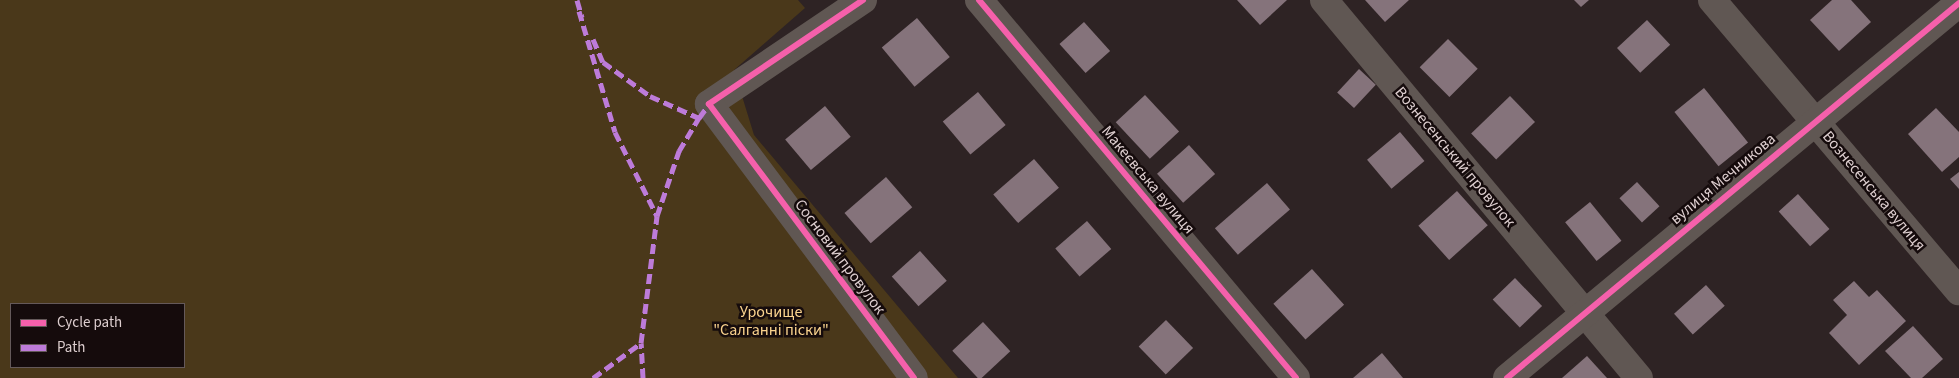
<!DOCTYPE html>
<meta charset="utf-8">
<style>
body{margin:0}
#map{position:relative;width:1959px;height:378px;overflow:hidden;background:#2e2324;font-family:"Source Sans 3",sans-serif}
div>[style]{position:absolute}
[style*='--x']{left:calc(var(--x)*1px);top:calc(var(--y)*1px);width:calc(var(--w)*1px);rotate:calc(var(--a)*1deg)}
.green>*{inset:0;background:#4a381a}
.building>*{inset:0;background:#85737b;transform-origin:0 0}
.minor>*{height:28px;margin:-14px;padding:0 14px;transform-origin:14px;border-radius:14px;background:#605753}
.quiet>*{height:5px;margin-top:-2.5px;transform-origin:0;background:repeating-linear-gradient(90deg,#bd7bd9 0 10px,transparent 0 15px)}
.cycleway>*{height:6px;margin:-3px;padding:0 3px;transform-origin:3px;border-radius:3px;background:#f560ab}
span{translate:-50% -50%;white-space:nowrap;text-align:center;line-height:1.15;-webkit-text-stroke:5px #150b0c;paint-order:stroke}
.street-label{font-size:16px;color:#ddcecf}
.park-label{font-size:16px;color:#fad38e}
.legend{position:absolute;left:10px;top:303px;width:175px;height:65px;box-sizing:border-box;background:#150b0c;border:1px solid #65595a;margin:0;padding:6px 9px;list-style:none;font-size:15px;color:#ddcecf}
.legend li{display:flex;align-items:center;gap:10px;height:25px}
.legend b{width:25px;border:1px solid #65595a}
</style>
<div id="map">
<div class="green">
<div style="clip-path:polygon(evenodd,0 0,798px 0,805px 8px,734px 70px,754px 135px,958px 378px,0 378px,0 0,11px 304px,184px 304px,184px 367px,11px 367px,11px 304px)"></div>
</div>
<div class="building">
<div style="clip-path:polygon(1237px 0,1287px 0,1260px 25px)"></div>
<div style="clip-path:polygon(1365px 0,1409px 0,1385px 22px)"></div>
<div style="clip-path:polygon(1574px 0,1589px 0,1581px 7px)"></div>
<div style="clip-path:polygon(1832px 0,1851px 0,1871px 22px,1839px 51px,1810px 20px)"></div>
<div style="left:917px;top:18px;width:51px;height:46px;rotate:50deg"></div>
<div style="left:1647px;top:20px;width:34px;height:41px;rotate:47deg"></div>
<div style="left:1084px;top:22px;width:39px;height:33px;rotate:48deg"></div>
<div style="left:1448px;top:39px;width:42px;height:40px;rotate:45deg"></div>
<div style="left:1359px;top:69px;width:23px;height:32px;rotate:43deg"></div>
<div style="left:1704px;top:88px;width:70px;height:38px;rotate:51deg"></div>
<div style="left:978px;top:92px;width:43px;height:46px;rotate:50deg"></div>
<div style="left:1145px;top:95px;width:50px;height:40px;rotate:47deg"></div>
<div style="left:1510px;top:96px;width:36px;height:54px;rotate:46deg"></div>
<div style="left:825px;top:106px;width:40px;height:52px;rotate:50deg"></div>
<div style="clip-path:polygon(1936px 108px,1959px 132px,1959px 157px,1942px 172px,1908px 134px)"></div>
<div style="left:1400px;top:132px;width:38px;height:43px;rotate:50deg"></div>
<div style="left:1189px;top:145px;width:39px;height:43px;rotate:48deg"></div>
<div style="left:1034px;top:159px;width:38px;height:54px;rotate:49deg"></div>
<div style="clip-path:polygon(1959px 172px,1959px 189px,1950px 179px)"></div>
<div style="left:886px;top:177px;width:40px;height:55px;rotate:49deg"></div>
<div style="left:1637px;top:182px;width:33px;height:24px;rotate:47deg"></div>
<div style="left:1267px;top:183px;width:35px;height:69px;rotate:49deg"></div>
<div style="left:1457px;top:191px;width:46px;height:52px;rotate:48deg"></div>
<div style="left:1798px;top:194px;width:47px;height:26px;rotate:48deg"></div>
<div style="left:1590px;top:202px;width:50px;height:32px;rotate:51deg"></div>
<div style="left:1087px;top:221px;width:37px;height:42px;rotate:49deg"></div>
<div style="left:920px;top:251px;width:40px;height:38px;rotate:48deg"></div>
<div style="left:1312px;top:269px;width:48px;height:52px;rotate:48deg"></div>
<div style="left:1515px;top:278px;width:39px;height:31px;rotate:46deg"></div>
<div style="clip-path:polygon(1854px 281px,1869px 297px,1877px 290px,1906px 321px,1859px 365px,1829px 333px,1847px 315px,1833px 300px)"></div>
<div style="left:1706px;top:285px;width:28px;height:43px;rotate:48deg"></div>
<div style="left:1166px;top:320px;width:39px;height:38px;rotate:46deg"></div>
<div style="left:983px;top:322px;width:40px;height:42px;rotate:47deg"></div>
<div style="clip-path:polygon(1913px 326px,1943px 359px,1922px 378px,1911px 378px,1885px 351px)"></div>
<div style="clip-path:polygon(1382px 353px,1403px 378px,1353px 378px)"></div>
<div style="clip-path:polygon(1587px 356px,1607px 378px,1562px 378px)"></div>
</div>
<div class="minor">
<div style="--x:863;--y:0;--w:186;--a:146"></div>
<div style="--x:709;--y:104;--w:342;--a:53.2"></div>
<div style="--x:979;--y:0;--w:493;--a:50"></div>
<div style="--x:1324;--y:0;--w:492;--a:50.2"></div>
<div style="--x:1712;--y:0;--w:382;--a:49.7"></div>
<div style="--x:1507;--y:378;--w:587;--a:-39.68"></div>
</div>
<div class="quiet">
<div style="--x:577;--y:0;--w:18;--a:74"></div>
<div style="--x:579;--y:11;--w:126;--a:73.4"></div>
<div style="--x:615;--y:132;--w:94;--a:63.4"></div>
<div style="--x:593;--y:39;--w:25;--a:67"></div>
<div style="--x:603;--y:62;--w:58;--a:35.9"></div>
<div style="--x:650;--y:96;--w:54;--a:24.2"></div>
<div style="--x:699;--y:118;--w:17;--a:-54"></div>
<div style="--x:593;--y:378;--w:59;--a:-36.1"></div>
<div style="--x:643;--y:378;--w:35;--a:-93"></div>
<div style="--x:641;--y:343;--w:128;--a:-82.8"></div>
<div style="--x:657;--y:216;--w:69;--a:-71.3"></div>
<div style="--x:679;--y:151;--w:39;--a:-59"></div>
</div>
<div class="cycleway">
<div style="--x:863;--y:0;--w:186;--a:146"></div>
<div style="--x:709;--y:104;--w:342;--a:53.2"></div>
<div style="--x:979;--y:0;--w:493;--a:50"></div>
<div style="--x:1507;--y:378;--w:587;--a:-39.68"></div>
</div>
<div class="street-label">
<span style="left:1455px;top:157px;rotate:50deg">Вознесенський провулок</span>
<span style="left:1723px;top:179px;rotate:-40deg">вулиця Мечникова</span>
<span style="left:1148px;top:180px;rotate:50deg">Макеєвська вулиця</span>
<span style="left:1874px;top:191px;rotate:50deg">Вознесенська вулиця</span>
<span style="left:840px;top:257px;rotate:53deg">Сосновий провулок</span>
</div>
<div class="park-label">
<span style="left:771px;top:321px">Урочище<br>"Салганні піски"</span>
</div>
<ul class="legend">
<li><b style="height:6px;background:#f560ab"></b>Cycle path</li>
<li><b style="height:6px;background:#bd7bd9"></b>Path</li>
</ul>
</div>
